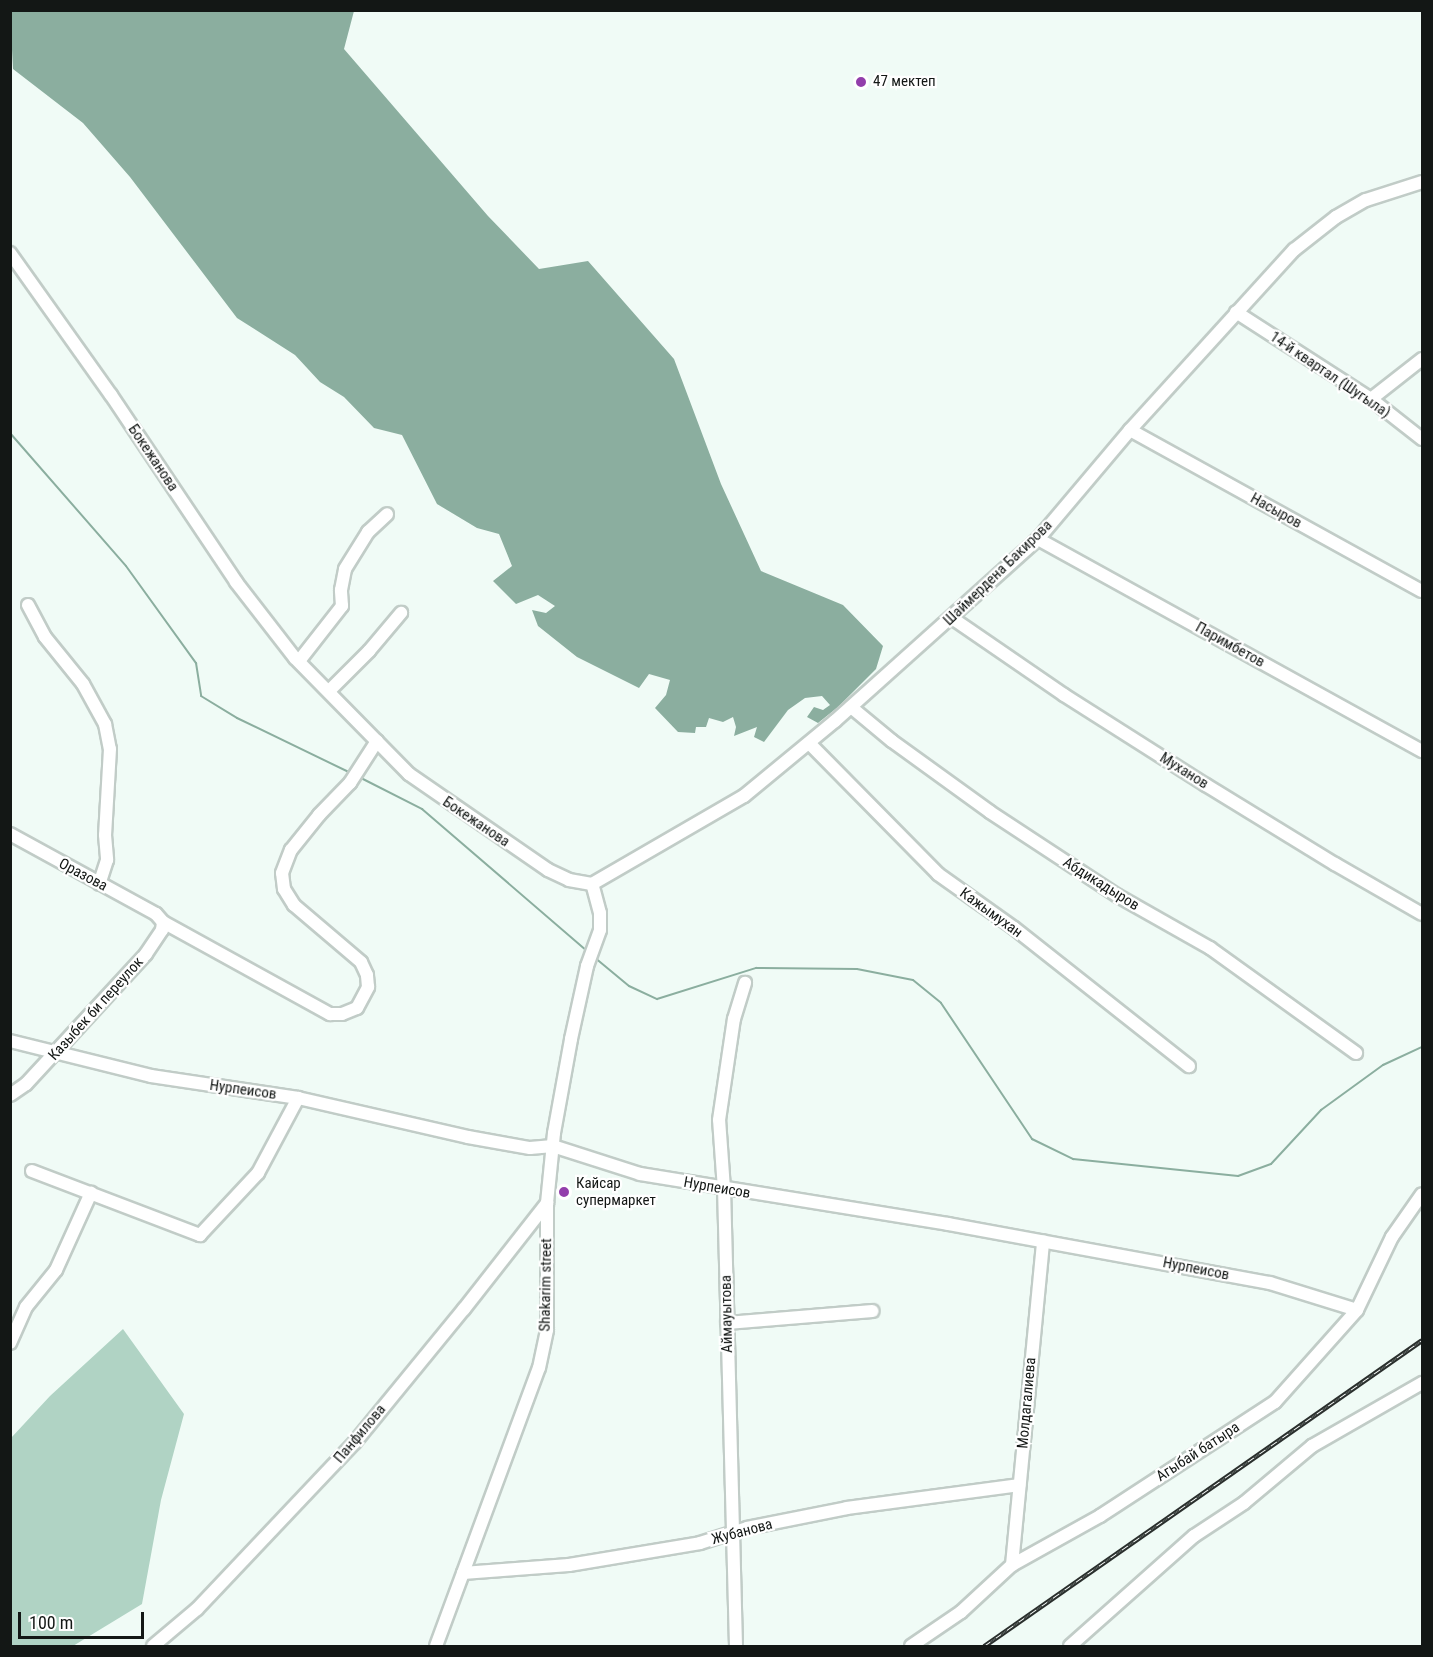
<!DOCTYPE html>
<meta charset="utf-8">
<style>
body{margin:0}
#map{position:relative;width:1433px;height:1657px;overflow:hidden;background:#f0fbf6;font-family:"Roboto Condensed",sans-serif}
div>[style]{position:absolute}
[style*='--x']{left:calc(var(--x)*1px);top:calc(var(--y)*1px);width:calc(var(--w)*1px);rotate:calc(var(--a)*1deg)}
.green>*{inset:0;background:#b0d3c4}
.water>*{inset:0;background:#8bae9f}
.stream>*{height:2px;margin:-1px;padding:0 1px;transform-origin:1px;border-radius:1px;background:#8bae9f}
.roads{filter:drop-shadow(2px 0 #c1ccc7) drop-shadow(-2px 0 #c1ccc7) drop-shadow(0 2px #c1ccc7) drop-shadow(0 -2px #c1ccc7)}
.minor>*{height:12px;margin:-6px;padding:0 6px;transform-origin:6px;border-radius:6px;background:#fff}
.rail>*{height:4.5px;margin-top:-2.25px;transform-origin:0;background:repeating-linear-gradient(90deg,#fff 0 7px,#2a2f2d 0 14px);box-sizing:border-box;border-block:2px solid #2a2f2d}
.dots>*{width:16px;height:16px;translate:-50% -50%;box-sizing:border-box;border:3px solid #fff;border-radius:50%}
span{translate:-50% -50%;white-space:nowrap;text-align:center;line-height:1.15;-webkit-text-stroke:4.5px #fff;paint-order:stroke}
.poi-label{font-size:15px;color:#131715}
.left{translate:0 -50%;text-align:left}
.street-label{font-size:15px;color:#131715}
.frame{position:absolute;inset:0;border:12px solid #131715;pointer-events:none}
.scale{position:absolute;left:18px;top:1612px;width:126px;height:27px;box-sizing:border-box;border:3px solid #131715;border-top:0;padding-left:8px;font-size:18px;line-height:21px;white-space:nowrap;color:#131715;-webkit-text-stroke:4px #fff;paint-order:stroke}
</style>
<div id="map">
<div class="green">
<div style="clip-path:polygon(123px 1329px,184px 1414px,161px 1500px,142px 1604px,73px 1646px,11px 1646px,11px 1438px,50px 1396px)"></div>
</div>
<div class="water">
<div style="clip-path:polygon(10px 11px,354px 11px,344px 49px,488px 216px,539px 269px,588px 261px,674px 359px,721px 484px,761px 571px,843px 605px,883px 646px,876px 669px,838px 707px,818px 723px,807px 717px,814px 707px,823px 710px,830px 705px,822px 696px,805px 698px,788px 710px,764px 742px,754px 737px,757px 727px,734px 736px,736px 727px,733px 717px,723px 722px,709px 718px,706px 727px,696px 727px,695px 733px,678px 732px,655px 708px,666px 695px,670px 680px,649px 674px,639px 688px,577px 657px,538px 626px,532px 610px,546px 613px,555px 606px,538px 595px,516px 604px,493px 581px,512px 566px,499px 534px,477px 528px,437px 504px,402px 435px,374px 428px,344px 397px,320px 382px,295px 355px,237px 318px,130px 177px,83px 123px,13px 69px)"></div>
</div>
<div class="stream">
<div style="--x:10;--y:433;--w:176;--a:48.9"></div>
<div style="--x:126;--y:566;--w:120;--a:54.2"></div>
<div style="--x:196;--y:663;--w:33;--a:81"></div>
<div style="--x:201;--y:696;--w:42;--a:31.4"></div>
<div style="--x:237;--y:718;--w:127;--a:25.8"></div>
<div style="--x:359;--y:777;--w:71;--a:26.9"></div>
<div style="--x:422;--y:809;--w:218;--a:40.7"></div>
<div style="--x:594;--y:957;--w:45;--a:39.6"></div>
<div style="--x:629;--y:986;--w:31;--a:25"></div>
<div style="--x:657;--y:999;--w:104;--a:-17.4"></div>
<div style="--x:756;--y:968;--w:101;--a:0.6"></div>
<div style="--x:857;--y:969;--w:57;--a:11.1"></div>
<div style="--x:913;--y:980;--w:36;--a:39"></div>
<div style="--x:941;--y:1003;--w:164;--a:56.2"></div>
<div style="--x:1032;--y:1139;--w:46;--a:26"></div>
<div style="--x:1073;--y:1159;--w:166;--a:5.9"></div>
<div style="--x:1238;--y:1176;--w:35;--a:-20"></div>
<div style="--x:1271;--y:1164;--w:74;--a:-47.2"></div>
<div style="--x:1321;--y:1110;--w:77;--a:-36"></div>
<div style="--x:1383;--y:1065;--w:43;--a:-24.8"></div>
</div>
<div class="roads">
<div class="minor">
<div style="--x:10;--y:253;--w:174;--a:54.6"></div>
<div style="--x:111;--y:395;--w:225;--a:56.2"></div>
<div style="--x:236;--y:582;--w:96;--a:52.2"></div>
<div style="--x:295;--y:658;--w:163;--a:45.5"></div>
<div style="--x:409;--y:774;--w:169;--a:34.6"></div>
<div style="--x:548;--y:870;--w:23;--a:25"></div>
<div style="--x:569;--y:880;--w:23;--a:10"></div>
<div style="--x:1236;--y:312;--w:161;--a:32.8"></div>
<div style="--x:1371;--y:399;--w:65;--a:38.1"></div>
<div style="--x:1371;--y:399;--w:65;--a:-38.1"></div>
<div style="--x:1130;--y:430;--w:333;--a:28.9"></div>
<div style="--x:1038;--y:539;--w:439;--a:28.9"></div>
<div style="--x:28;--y:605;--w:36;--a:62"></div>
<div style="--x:45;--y:637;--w:60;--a:51"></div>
<div style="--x:83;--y:684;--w:46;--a:61.2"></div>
<div style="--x:105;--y:724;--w:25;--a:79"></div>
<div style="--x:110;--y:749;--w:86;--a:93.3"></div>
<div style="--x:105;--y:835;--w:25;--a:85"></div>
<div style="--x:107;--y:860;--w:25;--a:108"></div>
<div style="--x:952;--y:618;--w:136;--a:34.5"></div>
<div style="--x:1064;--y:695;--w:168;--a:32.4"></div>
<div style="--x:1206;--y:785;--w:151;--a:31.5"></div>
<div style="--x:1335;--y:864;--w:100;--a:29.9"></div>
<div style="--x:299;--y:661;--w:70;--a:-52"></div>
<div style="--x:342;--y:606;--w:16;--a:-94"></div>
<div style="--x:341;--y:590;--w:21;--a:-79"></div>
<div style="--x:345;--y:569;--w:44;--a:-58.1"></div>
<div style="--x:368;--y:532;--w:26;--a:-43"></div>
<div style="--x:329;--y:691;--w:57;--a:-45"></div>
<div style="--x:369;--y:651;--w:50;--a:-49.9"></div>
<div style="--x:851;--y:707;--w:53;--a:39.7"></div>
<div style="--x:892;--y:741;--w:121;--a:35.9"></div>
<div style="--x:990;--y:812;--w:153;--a:33.3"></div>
<div style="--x:1118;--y:896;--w:106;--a:29.5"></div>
<div style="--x:1210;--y:948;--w:180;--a:35.7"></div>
<div style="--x:809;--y:743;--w:184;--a:45.4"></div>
<div style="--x:938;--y:874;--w:93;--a:35.4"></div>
<div style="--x:1014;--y:928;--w:223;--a:38.3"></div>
<div style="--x:10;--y:834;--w:166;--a:28.7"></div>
<div style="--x:156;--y:914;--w:11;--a:49"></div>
<div style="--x:163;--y:922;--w:8;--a:97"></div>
<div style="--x:162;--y:930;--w:29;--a:124"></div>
<div style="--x:146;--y:954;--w:177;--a:132.7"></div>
<div style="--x:26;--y:1084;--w:19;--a:145"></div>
<div style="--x:592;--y:884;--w:176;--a:-30.1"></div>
<div style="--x:744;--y:796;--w:118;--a:-39.5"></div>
<div style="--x:835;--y:721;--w:273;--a:-41.9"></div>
<div style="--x:1038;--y:539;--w:143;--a:-49.8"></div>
<div style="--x:1130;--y:430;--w:244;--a:-47.7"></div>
<div style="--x:1294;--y:250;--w:53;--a:-38.2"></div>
<div style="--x:1336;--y:217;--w:34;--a:-30"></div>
<div style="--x:1366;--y:200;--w:59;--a:-17.8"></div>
<div style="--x:163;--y:922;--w:191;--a:28.9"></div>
<div style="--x:330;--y:1014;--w:12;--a:0"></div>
<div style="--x:342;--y:1014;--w:16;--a:-22"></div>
<div style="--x:357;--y:1008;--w:24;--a:-62"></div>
<div style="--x:368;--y:987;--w:12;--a:-95"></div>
<div style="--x:367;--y:975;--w:14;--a:-115"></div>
<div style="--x:361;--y:962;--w:88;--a:-139.6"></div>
<div style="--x:294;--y:905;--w:19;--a:-122"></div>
<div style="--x:284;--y:889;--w:16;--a:-97"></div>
<div style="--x:282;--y:873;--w:25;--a:-69"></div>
<div style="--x:291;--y:850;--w:45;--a:-51.3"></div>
<div style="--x:319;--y:815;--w:45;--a:-45.9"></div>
<div style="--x:350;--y:783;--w:50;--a:-57.3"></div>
<div style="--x:10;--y:1041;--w:145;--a:13.9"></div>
<div style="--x:151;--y:1076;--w:149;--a:8.5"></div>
<div style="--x:298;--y:1098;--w:174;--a:12.9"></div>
<div style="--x:468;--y:1137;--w:63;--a:10.1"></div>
<div style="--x:530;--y:1148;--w:23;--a:-5"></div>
<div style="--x:553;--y:1146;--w:91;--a:17.8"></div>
<div style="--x:640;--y:1174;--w:312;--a:9.2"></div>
<div style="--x:948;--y:1224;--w:327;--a:10.4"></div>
<div style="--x:1270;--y:1283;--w:91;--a:17.2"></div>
<div style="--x:32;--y:1171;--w:180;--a:20.9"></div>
<div style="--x:200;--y:1235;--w:85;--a:-46.9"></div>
<div style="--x:258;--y:1173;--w:85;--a:-61.9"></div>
<div style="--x:727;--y:1323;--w:146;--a:-4.7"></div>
<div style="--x:10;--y:1343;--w:39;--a:-66"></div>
<div style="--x:26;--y:1307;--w:48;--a:-51"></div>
<div style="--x:56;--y:1270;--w:85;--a:-65.6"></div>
<div style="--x:1012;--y:1565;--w:325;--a:-84.5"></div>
<div style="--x:463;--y:1573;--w:106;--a:-4.3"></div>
<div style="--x:569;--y:1565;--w:133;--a:-9.5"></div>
<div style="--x:700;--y:1543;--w:49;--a:-17.7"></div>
<div style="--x:747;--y:1528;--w:102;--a:-11.3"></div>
<div style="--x:847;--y:1508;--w:174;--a:-7.6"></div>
<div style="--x:153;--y:1646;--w:57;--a:-40.1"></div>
<div style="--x:197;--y:1609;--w:230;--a:-46.6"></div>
<div style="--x:355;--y:1442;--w:172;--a:-50.7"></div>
<div style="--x:464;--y:1309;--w:135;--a:-51.9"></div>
<div style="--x:436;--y:1646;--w:296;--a:-69.7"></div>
<div style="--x:539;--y:1368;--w:39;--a:-78"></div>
<div style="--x:547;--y:1330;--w:127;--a:-90"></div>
<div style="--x:547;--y:1203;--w:70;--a:-84.3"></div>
<div style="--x:554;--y:1133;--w:96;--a:-79.7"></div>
<div style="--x:571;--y:1039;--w:75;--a:-77.6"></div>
<div style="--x:587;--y:966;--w:38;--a:-70"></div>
<div style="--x:600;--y:930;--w:17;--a:-90"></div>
<div style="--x:600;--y:913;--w:30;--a:-105"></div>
<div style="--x:736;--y:1646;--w:457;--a:-91.5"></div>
<div style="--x:724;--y:1189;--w:69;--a:-94.1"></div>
<div style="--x:719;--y:1120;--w:102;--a:-81.6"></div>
<div style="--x:734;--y:1019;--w:38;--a:-73"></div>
<div style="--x:911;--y:1646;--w:60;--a:-34.2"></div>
<div style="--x:961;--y:1612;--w:69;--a:-42.7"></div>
<div style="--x:1012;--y:1565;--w:101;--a:-29.1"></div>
<div style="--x:1100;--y:1516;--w:209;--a:-33.1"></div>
<div style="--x:1275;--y:1402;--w:123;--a:-48.3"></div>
<div style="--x:1357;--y:1310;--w:81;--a:-64.4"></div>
<div style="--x:1392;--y:1237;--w:52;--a:-55.1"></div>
<div style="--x:1070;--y:1646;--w:166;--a:-41.6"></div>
<div style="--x:1194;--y:1536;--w:60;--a:-33.4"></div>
<div style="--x:1244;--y:1503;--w:89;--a:-40"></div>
<div style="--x:1312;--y:1446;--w:127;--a:-29.8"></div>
</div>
</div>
<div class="rail">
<div style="--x:984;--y:1646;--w:534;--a:-34.94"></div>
</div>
<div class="dots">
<div style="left:861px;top:82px;background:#923eab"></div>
<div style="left:564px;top:1192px;background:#923eab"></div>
</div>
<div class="poi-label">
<span class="left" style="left:873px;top:82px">47 мектеп</span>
<span class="left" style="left:576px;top:1192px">Кайсар<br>супермаркет</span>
</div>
<div class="street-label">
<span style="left:1330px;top:375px;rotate:34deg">14-й квартал (Шугыла)</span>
<span style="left:153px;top:458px;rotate:56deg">Бокежанова</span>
<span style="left:1276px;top:511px;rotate:29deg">Насыров</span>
<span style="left:998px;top:573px;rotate:-44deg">Шаймердена Бакирова</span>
<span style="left:1230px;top:645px;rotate:29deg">Паримбетов</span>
<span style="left:1184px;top:771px;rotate:32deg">Муханов</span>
<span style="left:476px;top:822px;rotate:34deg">Бокежанова</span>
<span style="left:83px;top:875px;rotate:28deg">Оразова</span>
<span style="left:1101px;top:884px;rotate:32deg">Абдикадыров</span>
<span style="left:991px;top:913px;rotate:36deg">Кажымухан</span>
<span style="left:96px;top:1009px;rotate:-48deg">Казыбек би переулок</span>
<span style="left:243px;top:1090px;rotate:8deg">Нурпеисов</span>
<span style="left:717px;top:1188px;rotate:10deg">Нурпеисов</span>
<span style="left:1196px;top:1269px;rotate:11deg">Нурпеисов</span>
<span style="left:546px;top:1285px;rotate:-89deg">Shakarim street</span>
<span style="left:727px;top:1314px;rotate:-91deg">Аймауытова</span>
<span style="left:1027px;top:1403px;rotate:-85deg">Молдагалиева</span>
<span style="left:360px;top:1434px;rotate:-50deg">Панфилова</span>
<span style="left:1198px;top:1452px;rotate:-33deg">Агыбай батыра</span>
<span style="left:742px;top:1532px;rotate:-15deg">Жубанова</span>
</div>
<div class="frame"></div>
<div class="scale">100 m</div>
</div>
